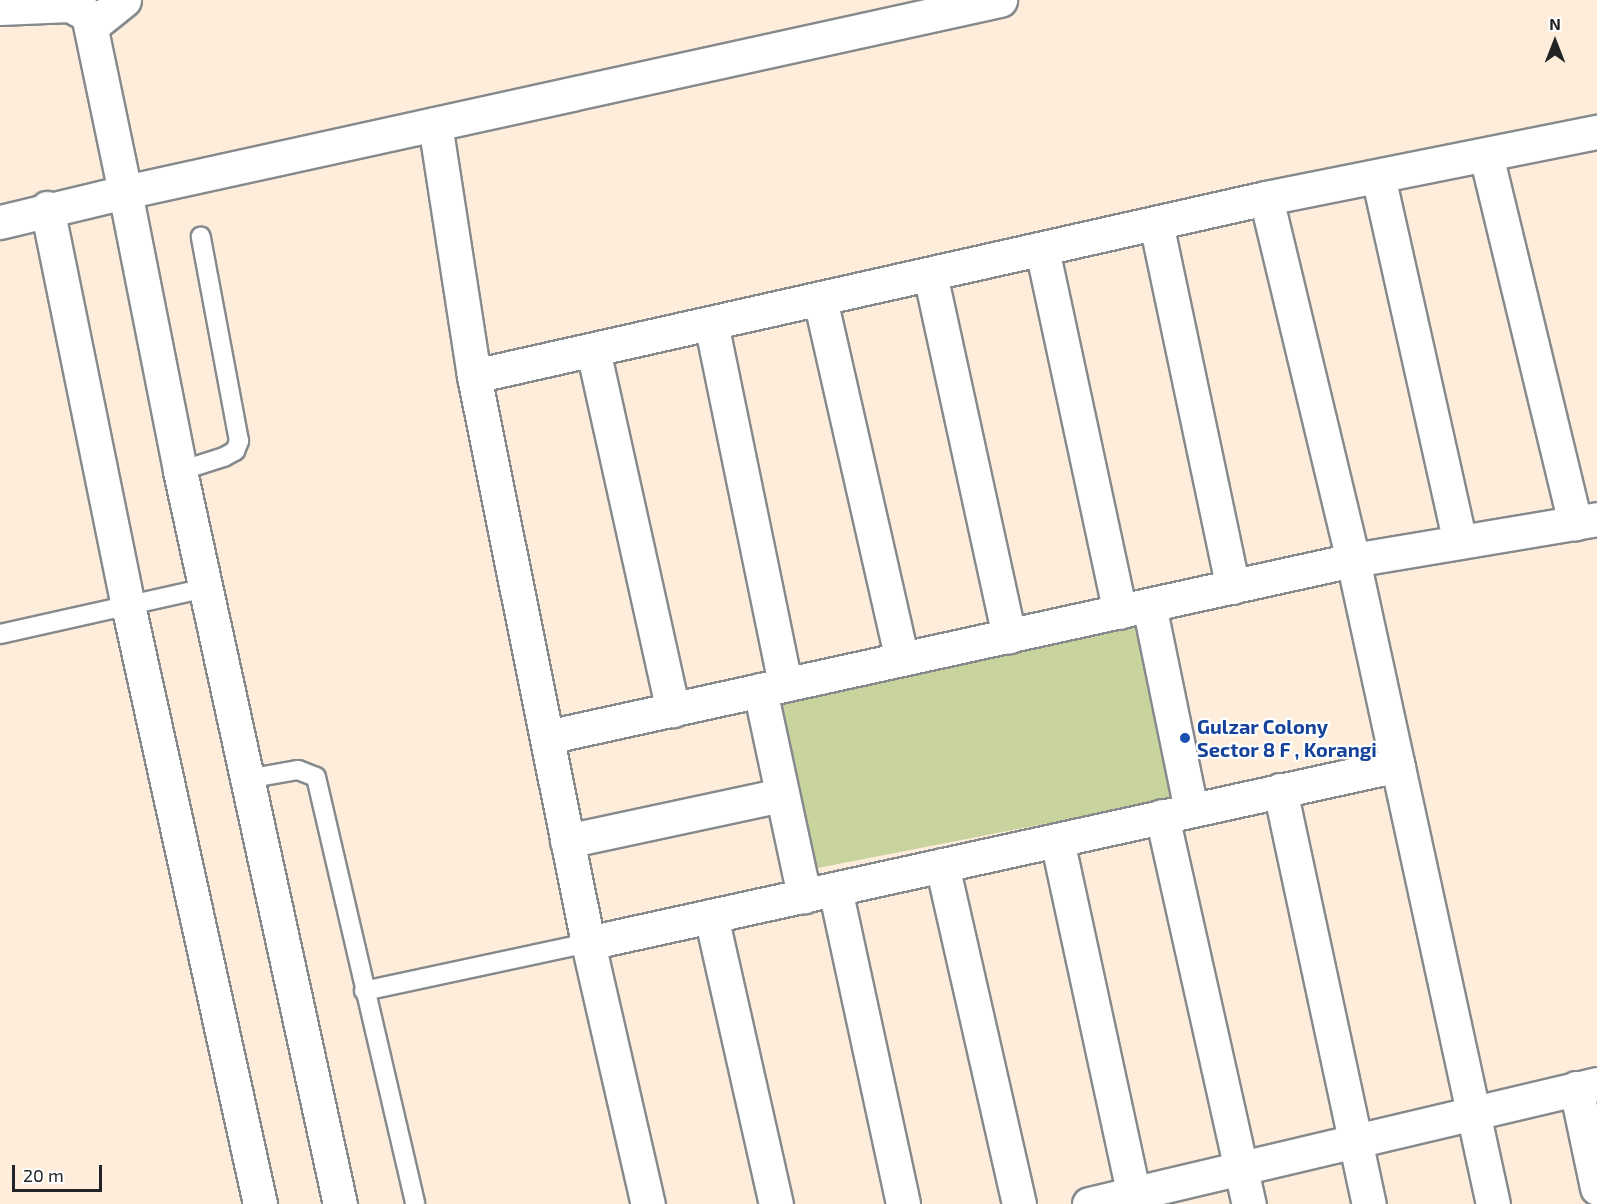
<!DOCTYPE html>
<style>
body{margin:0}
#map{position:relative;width:1597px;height:1204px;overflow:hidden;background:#f6fbfe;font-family:"Exo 2",sans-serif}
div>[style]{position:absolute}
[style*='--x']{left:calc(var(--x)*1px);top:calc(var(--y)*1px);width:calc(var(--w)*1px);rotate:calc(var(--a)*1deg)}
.industrial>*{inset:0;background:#feeddb;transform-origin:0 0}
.green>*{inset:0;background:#c8d39e;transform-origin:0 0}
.roads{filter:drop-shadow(2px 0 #868a8d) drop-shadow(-2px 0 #868a8d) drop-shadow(0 2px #868a8d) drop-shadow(0 -2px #868a8d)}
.service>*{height:18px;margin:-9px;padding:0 9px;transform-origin:9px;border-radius:9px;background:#fff}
.minor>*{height:33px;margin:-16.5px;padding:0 16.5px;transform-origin:16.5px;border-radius:16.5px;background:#fff}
.tertiary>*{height:33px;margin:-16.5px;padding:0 16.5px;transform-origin:16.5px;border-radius:16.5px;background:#fff}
.dots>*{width:16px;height:16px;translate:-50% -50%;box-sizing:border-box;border:3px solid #fff;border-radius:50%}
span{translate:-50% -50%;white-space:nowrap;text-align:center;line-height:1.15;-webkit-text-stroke:4.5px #fff;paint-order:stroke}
.transit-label{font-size:20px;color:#164399;font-weight:700}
.left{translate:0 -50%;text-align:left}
.north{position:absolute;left:1525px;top:12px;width:60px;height:60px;-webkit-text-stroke:4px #fff;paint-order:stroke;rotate:0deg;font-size:16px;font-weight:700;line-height:24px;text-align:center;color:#212324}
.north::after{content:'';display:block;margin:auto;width:21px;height:27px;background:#212324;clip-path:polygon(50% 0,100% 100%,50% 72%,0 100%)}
.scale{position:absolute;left:12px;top:1165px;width:90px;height:27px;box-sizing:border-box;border:3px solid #212324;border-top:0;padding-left:8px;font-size:18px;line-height:21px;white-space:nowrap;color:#212324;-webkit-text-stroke:4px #fff;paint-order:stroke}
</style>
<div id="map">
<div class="industrial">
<div style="left:0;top:0;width:1597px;height:1204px"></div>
</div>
<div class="green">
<div style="left:1140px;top:621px;width:181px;height:373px;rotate:79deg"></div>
</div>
<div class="roads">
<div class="service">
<div style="--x:180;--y:471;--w:46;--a:-17.7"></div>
<div style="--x:224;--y:457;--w:13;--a:-29"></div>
<div style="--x:235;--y:451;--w:11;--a:-68"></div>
<div style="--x:239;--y:441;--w:208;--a:-100.6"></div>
<div style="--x:0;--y:634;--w:211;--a:-12.6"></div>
<div style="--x:247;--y:779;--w:52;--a:-10"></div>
<div style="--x:298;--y:770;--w:19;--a:21"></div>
<div style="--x:316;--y:777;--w:438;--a:76.9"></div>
<div style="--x:364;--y:991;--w:229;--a:-12.1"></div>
</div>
<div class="minor">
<div style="--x:0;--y:8;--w:70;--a:-2.5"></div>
<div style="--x:70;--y:5;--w:21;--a:29"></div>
<div style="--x:88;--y:15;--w:181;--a:78.2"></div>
<div style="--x:125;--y:192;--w:896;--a:-12.38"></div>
<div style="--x:93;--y:25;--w:40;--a:-39"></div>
<div style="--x:435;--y:124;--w:255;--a:81.2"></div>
<div style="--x:474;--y:376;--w:578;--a:78.63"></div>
<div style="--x:588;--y:943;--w:268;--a:77.1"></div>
<div style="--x:1486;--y:155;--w:379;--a:76.4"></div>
<div style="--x:1378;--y:176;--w:375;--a:77.4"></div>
<div style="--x:1266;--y:198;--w:372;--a:76.5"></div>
<div style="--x:1353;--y:560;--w:659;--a:77.74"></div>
<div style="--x:1156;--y:223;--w:372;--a:78.1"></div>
<div style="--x:1042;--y:249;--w:371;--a:77.9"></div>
<div style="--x:930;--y:274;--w:371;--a:77.7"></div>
<div style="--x:820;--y:299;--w:369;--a:77.2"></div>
<div style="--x:711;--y:323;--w:369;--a:78.4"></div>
<div style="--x:593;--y:350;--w:369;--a:77.5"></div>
<div style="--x:474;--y:376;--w:812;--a:-12.67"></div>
<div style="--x:1266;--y:198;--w:338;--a:-11.3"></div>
<div style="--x:1149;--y:605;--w:209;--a:78.4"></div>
<div style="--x:760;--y:690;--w:211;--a:77.9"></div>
<div style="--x:547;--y:737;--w:825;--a:-12.39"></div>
<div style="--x:1353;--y:560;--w:247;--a:-9.5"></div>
<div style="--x:1280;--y:790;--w:423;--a:77.9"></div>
<div style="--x:1162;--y:816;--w:398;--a:77.4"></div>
<div style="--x:1057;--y:840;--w:372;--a:77.8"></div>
<div style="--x:567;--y:841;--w:220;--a:-12.1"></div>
<div style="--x:942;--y:865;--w:348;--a:77.2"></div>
<div style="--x:835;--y:889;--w:322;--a:77.8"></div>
<div style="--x:711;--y:916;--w:295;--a:77.3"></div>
<div style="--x:588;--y:943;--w:829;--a:-12.39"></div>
<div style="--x:1576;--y:1088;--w:102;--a:78.1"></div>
<div style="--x:1089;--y:1204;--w:522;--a:-13.29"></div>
</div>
<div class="tertiary">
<div style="--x:47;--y:208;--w:405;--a:78.5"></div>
<div style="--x:128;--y:605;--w:613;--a:77.57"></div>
<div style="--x:0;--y:222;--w:129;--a:-13.5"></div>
<div style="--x:125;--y:192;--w:284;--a:78.8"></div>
<div style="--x:180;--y:471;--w:750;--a:77.69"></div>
</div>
</div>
<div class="dots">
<div style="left:1185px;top:738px;background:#1a4fb4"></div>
</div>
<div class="transit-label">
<span class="left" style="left:1197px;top:738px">Gulzar Colony<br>Sector 8 F , Korangi</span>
</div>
<div class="north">N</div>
<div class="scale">20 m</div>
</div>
